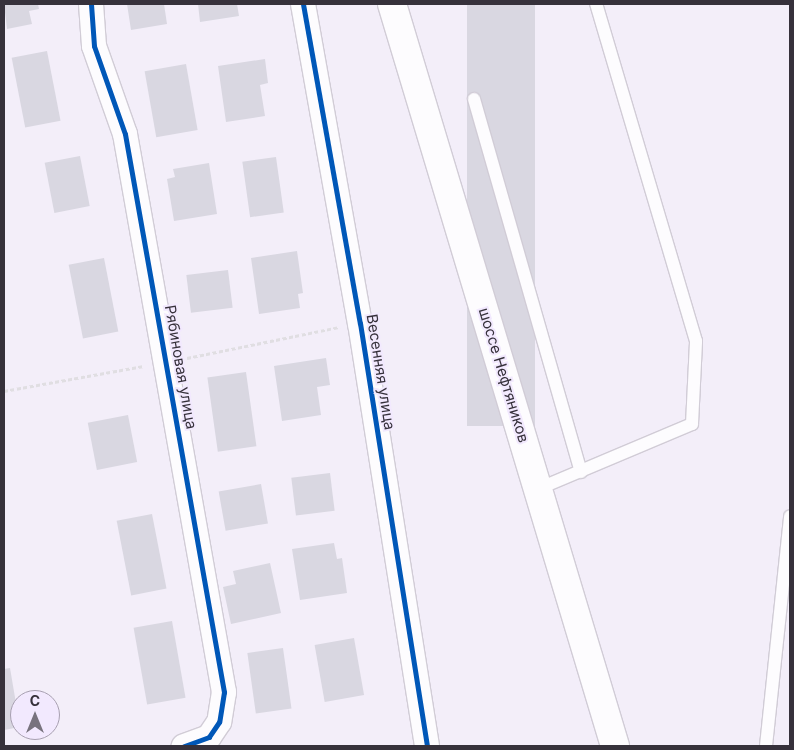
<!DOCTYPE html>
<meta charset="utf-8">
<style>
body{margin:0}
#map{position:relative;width:794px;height:750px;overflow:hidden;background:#f3eef9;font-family:Inter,sans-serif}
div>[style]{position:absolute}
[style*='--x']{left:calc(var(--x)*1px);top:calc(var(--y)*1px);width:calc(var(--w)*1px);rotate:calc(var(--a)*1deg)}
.building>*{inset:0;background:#d9d7e1;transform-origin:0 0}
.path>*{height:3px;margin-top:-1.5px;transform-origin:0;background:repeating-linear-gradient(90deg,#e0dee2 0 4px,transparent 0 6.5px)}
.roads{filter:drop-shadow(1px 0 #d1ccd6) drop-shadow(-1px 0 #d1ccd6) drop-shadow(0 1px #d1ccd6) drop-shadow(0 -1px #d1ccd6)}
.lane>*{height:12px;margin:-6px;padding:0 6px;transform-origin:6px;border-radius:6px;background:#fdfcfe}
.street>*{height:24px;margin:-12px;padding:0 12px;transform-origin:12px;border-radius:12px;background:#fdfcfe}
.secondary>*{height:28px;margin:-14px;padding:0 14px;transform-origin:14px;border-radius:14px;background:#fdfcfe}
.cycleway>*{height:5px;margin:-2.5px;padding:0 2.5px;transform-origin:2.5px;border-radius:2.5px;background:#0057b8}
span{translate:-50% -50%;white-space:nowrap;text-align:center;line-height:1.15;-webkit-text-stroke:4px #f2e9fe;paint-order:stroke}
.street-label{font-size:15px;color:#36313b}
.frame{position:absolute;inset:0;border:5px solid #36313b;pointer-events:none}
.north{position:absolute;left:10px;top:690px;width:50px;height:50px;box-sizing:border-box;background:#f2e9fe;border:1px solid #a79fb0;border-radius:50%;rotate:0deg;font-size:14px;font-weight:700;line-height:20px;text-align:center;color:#36313b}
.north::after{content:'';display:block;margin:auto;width:18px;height:22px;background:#78737e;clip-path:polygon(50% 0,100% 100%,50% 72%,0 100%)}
</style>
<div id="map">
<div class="building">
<div style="clip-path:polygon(4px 4px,38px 4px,39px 9px,29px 11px,32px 24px,7px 29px)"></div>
<div style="clip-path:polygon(127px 4px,164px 4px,167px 24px,131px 30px)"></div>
<div style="clip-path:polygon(198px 4px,237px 4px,239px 16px,200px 22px)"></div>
<div style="left:467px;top:4px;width:68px;height:422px"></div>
<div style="left:47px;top:51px;width:71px;height:36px;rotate:79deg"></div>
<div style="clip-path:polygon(265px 59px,268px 83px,260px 85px,265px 116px,226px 122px,218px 66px)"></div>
<div style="left:186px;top:64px;width:67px;height:42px;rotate:80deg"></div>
<div style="left:80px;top:156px;width:51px;height:36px;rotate:79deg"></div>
<div style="left:276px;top:157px;width:56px;height:34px;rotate:82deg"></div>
<div style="clip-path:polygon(209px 163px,217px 214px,174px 221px,167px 179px,175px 177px,173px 169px)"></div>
<div style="clip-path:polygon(297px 251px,303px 293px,298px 294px,300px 308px,259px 314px,251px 258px)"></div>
<div style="left:104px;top:258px;width:75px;height:36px;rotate:79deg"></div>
<div style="left:228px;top:270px;width:38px;height:42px;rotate:83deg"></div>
<div style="clip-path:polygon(326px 358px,330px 385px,317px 387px,321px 415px,282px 421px,274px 366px)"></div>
<div style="left:246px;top:372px;width:75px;height:39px;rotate:82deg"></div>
<div style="left:128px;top:415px;width:48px;height:41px;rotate:79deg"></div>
<div style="left:330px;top:473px;width:38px;height:39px;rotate:83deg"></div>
<div style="left:261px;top:484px;width:40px;height:43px;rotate:80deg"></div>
<div style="left:152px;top:514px;width:76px;height:36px;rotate:79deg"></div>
<div style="clip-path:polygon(334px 543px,337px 559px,342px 558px,347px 593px,300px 600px,292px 549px)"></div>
<div style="clip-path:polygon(270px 563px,281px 613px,231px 624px,223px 587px,236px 584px,233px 571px)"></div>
<div style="left:172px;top:621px;width:78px;height:39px;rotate:80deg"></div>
<div style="left:354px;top:638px;width:58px;height:40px;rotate:80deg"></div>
<div style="left:283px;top:648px;width:61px;height:36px;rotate:82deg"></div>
<div style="clip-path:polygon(10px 668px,20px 727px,4px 730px,4px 669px)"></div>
</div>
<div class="path">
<div style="--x:187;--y:358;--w:156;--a:-11.5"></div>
<div style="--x:4;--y:391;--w:142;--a:-10.1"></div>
</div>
<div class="roads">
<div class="lane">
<div style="--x:474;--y:99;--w:388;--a:74"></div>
<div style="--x:538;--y:489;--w:167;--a:-22.9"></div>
<div style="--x:692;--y:424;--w:83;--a:-87.2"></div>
<div style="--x:696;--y:341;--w:352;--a:-106.5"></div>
<div style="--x:766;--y:746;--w:231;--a:-84"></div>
</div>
<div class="street">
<div style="--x:91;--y:4;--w:42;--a:85.9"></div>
<div style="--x:94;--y:46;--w:93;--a:70.6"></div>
<div style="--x:125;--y:134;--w:567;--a:79.94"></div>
<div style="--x:224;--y:692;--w:30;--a:99"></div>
<div style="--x:219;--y:722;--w:18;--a:124"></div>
<div style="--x:209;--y:737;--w:27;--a:160"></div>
<div style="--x:303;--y:4;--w:324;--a:79.9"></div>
<div style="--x:360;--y:323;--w:428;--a:81"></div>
</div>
<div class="secondary">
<div style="--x:392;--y:4;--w:775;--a:73.27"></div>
</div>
</div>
<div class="cycleway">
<div style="--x:91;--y:4;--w:42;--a:85.9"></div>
<div style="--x:94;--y:46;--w:93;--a:70.6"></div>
<div style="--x:125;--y:134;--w:567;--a:79.94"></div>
<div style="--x:224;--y:692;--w:30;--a:99"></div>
<div style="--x:219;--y:722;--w:18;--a:124"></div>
<div style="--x:209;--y:737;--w:27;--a:160"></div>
<div style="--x:303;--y:4;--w:324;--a:79.9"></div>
<div style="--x:360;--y:323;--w:428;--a:81"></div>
</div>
<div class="street-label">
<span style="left:181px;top:367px;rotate:80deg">Рябиновая улица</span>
<span style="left:381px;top:372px;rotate:81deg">Весенняя улица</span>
<span style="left:504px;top:375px;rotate:73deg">шоссе Нефтяников</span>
</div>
<div class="frame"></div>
<div class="north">С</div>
</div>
